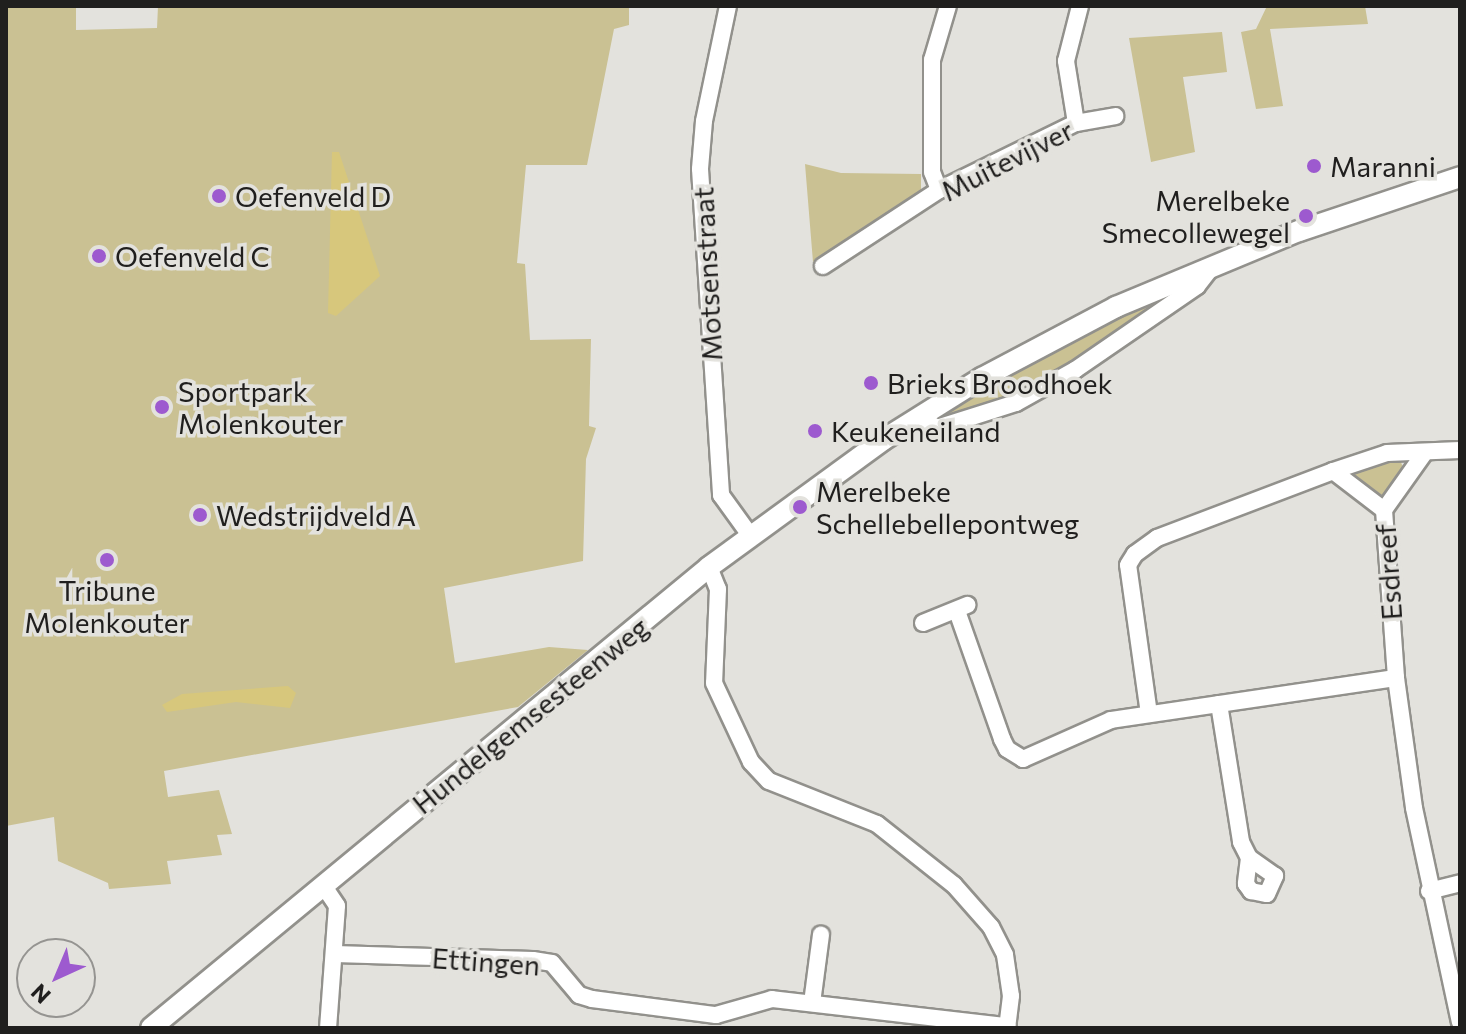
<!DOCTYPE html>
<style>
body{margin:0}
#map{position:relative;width:1466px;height:1034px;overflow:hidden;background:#e3e2dd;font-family:Commissioner,sans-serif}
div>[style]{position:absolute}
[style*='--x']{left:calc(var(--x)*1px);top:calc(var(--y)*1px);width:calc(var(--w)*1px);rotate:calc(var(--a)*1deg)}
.green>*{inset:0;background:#cac193}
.water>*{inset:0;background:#d7c77c}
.roads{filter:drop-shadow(2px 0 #92918c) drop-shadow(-2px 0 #92918c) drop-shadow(0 2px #92918c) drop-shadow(0 -2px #92918c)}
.minor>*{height:16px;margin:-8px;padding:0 8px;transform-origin:8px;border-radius:8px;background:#fff}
.major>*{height:20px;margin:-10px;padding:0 10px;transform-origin:10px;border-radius:10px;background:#fff}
.dots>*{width:22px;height:22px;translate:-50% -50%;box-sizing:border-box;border:4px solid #e3e2dd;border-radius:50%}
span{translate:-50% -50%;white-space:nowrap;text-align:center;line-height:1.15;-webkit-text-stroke:7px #e3e2dd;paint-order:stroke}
.street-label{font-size:28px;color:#201f1e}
.poi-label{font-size:28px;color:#201f1e}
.left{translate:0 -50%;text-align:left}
.right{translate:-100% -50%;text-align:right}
.frame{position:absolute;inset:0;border:8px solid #201f1e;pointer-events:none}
.north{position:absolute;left:16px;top:938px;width:80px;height:80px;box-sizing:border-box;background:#e3e2dd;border:2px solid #959491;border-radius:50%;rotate:224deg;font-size:22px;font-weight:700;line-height:32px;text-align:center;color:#201f1e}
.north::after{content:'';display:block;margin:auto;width:28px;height:36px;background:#9d5acf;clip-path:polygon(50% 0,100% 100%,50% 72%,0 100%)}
</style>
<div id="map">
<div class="green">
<div style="clip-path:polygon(6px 6px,76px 6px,76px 30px,157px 28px,158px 6px,629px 6px,629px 25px,614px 29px,587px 165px,526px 165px,517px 263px,525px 264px,530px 340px,591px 339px,589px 426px,596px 428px,586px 459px,583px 561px,444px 588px,455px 663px,549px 647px,588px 650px,518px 707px,164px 771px,168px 797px,219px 790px,232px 834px,217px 835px,222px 855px,167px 861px,171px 884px,109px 889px,108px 883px,58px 861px,54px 817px,6px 826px)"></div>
<div style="clip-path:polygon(1267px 6px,1365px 6px,1368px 24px,1270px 29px,1283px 106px,1256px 109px,1241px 32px,1256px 29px)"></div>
<div style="clip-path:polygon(1222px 32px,1227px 72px,1183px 77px,1195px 152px,1151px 162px,1129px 38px)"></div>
<div style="clip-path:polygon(805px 164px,841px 173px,921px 174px,921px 192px,813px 262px)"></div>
<div style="clip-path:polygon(1161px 296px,1165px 300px,1086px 356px,1018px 397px,941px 417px,941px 411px,1046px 350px)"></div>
<div style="clip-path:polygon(1400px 459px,1403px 468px,1382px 496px,1354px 474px)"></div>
</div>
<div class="water">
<div style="clip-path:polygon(332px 152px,339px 152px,380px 276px,336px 316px,328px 313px)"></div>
<div style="clip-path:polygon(288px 686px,296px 693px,290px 708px,236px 702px,167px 712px,162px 705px,182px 694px)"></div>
</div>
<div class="roads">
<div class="minor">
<div style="--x:728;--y:6;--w:117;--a:101.8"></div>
<div style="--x:704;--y:121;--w:48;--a:94.8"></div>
<div style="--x:700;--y:169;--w:327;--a:86.3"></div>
<div style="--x:721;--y:495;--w:49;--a:54.1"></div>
<div style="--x:1076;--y:123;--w:63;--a:-99.2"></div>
<div style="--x:1066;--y:61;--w:57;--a:-75.7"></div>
<div style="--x:939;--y:190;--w:19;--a:-111"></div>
<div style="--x:932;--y:172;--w:112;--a:-90"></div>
<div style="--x:932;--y:60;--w:56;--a:-73.5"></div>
<div style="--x:823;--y:266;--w:139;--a:-33.2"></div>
<div style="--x:939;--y:190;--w:153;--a:-26.1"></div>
<div style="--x:1076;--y:123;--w:40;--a:-10"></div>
<div style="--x:920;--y:417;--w:20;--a:33"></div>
<div style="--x:937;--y:428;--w:83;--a:-17.6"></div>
<div style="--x:1016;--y:403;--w:68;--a:-29.2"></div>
<div style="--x:1075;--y:370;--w:148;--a:-34.5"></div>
<div style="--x:1197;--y:286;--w:23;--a:-52"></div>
<div style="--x:1333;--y:471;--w:57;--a:-18.4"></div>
<div style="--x:1387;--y:453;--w:73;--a:-2.4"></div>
<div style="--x:1384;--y:510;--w:71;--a:-54.7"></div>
<div style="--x:709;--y:567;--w:24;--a:68"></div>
<div style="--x:718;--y:589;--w:94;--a:92.4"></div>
<div style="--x:714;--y:683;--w:87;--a:64.9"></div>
<div style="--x:751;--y:762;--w:26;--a:47"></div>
<div style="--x:769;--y:781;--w:116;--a:21.7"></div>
<div style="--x:877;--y:824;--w:98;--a:38.4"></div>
<div style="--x:954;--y:885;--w:56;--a:48.6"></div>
<div style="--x:991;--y:927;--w:31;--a:63"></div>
<div style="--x:1005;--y:955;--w:41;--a:81.7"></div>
<div style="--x:1011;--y:996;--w:32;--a:97"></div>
<div style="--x:957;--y:611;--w:136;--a:70.6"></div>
<div style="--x:1002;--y:739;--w:11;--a:63"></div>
<div style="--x:1007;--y:749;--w:19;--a:32"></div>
<div style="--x:1023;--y:759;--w:96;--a:-23.9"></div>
<div style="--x:1111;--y:720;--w:288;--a:-8.4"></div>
<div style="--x:923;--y:623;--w:48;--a:-22.2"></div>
<div style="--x:1219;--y:704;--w:140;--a:80.9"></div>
<div style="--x:1241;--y:842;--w:18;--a:63"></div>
<div style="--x:1249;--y:858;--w:26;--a:97"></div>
<div style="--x:1246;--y:884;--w:9;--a:54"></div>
<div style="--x:1251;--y:891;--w:16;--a:11"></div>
<div style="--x:1267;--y:894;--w:20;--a:-66"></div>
<div style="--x:1275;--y:876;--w:32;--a:-145"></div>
<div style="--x:1149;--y:714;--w:150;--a:-98"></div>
<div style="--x:1128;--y:565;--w:13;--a:-58"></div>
<div style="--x:1135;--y:554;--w:27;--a:-36"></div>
<div style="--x:1157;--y:538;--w:188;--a:-20.8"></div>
<div style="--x:1333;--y:471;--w:64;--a:37.4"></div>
<div style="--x:1384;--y:510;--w:168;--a:85.9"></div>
<div style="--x:1396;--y:678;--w:131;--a:82.1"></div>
<div style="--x:1414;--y:808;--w:219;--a:77.9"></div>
<div style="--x:323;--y:885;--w:25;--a:56"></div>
<div style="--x:337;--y:906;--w:122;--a:94.2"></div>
<div style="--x:1429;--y:891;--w:32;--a:-14"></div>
<div style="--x:335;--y:954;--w:198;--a:1.7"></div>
<div style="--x:533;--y:960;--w:19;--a:9"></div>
<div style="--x:552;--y:963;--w:42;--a:49.8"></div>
<div style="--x:579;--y:995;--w:14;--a:17"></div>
<div style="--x:592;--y:999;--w:125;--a:7.4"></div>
<div style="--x:716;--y:1015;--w:58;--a:-15.9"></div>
<div style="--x:772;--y:999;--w:237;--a:6.6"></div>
<div style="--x:812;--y:1003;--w:69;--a:-82.5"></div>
</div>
<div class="major">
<div style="--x:151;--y:1028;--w:724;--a:-39.56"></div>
<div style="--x:709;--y:567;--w:215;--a:-36.1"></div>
<div style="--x:883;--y:440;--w:117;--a:-32.1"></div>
<div style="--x:982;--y:378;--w:152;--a:-27.9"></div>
<div style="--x:1116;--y:307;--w:198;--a:-22.6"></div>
<div style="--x:1299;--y:231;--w:170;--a:-18.5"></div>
</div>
</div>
<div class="dots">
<div style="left:1314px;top:166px;background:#9d5acf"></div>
<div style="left:219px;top:196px;background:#9d5acf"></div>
<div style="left:1306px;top:216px;background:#9d5acf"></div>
<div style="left:99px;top:256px;background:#9d5acf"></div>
<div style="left:871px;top:383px;background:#9d5acf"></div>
<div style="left:162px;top:407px;background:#9d5acf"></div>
<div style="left:815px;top:431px;background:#9d5acf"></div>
<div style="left:800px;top:507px;background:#9d5acf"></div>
<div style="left:200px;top:515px;background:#9d5acf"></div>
<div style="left:107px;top:560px;background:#9d5acf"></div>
</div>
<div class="street-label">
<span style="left:1007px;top:160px;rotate:-27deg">Muitevijver</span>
<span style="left:707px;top:274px;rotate:-93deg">Motsenstraat</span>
<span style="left:1388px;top:572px;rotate:-94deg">Esdreef</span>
<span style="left:530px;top:715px;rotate:-39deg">Hundelgemsesteenweg</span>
<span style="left:486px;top:961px;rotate:4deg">Ettingen</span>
</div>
<div class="poi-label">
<span class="left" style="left:1330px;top:166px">Maranni</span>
<span class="left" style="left:235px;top:196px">Oefenveld D</span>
<span class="right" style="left:1290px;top:216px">Merelbeke<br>Smecollewegel</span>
<span class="left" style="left:115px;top:256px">Oefenveld C</span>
<span class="left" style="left:887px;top:383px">Brieks Broodhoek</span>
<span class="left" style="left:178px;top:407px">Sportpark<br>Molenkouter</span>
<span class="left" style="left:831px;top:431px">Keukeneiland</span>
<span class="left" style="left:816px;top:507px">Merelbeke<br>Schellebellepontweg</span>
<span class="left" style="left:216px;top:515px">Wedstrijdveld A</span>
<span style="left:107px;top:606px">Tribune<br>Molenkouter</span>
</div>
<div class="frame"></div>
<div class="north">N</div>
</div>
